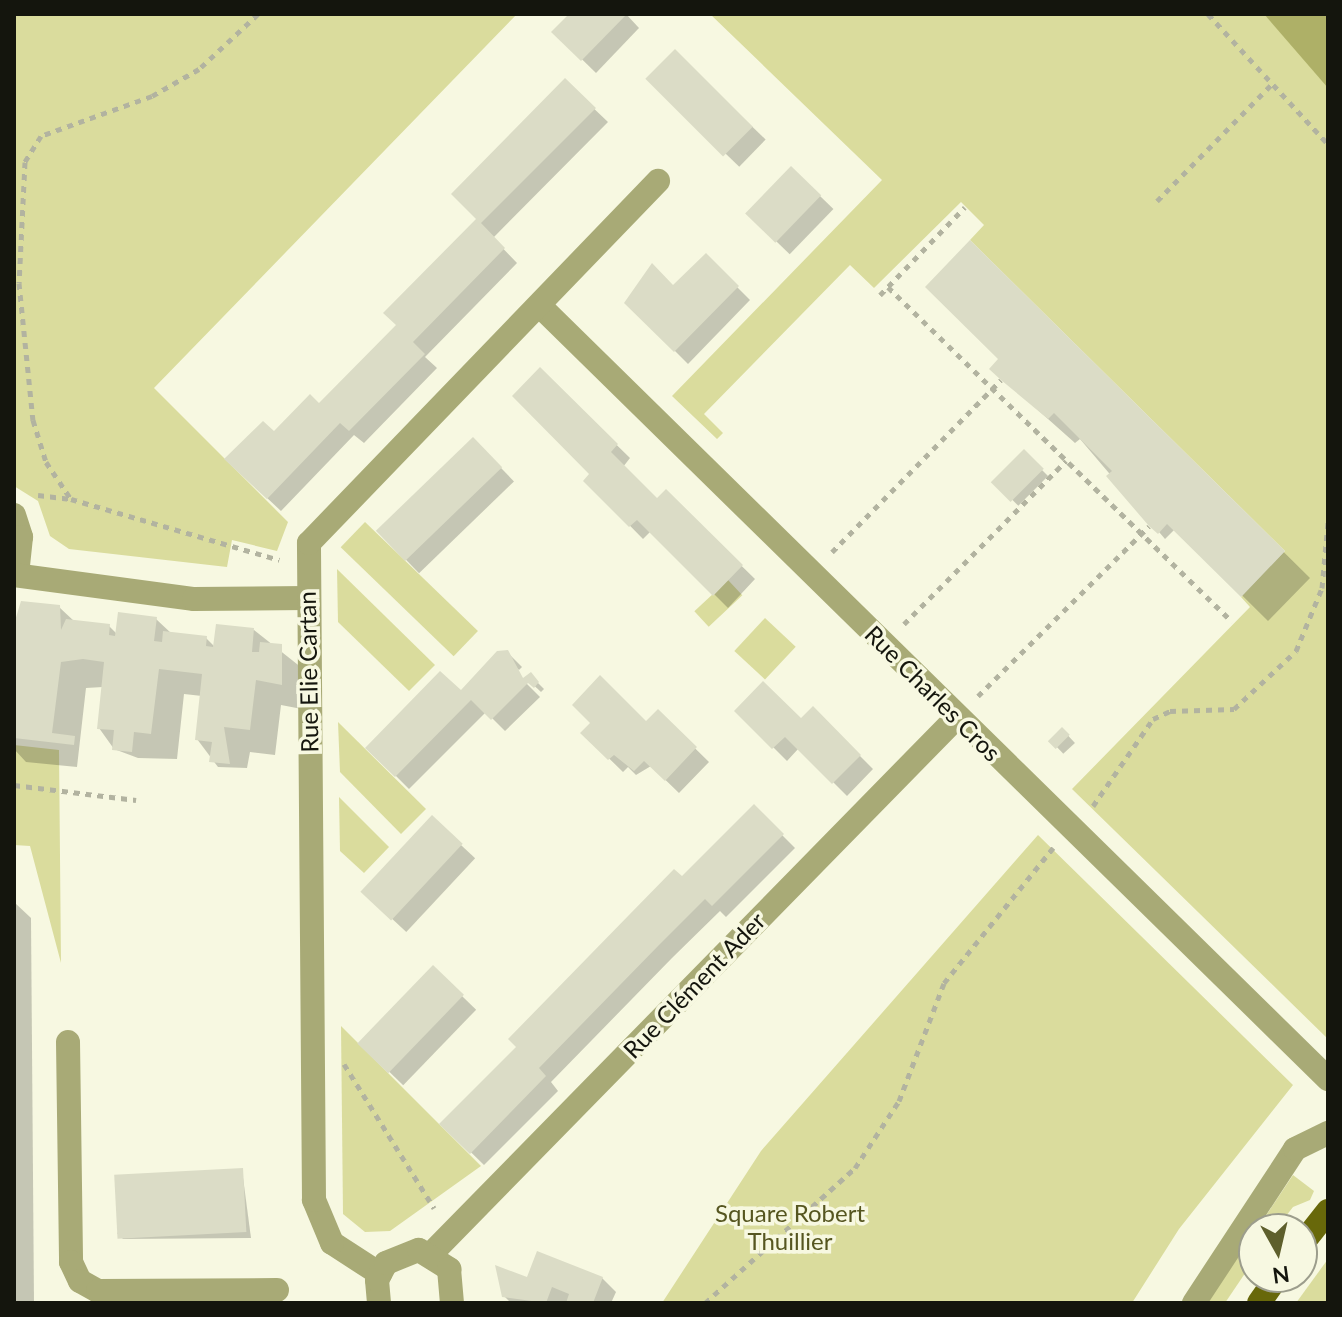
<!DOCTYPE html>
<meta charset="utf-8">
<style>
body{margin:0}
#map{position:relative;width:1342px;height:1317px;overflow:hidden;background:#f7f8e1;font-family:Lato,sans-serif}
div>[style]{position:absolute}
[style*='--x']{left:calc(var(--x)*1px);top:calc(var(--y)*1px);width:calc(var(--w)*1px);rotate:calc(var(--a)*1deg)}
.green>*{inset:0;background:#dadc9d;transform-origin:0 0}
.water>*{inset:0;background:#aeb067}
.shadow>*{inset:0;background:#0003;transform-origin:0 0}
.building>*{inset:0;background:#dbdcc6;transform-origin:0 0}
.path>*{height:5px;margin-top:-2.5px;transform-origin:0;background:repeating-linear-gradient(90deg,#b2b3a0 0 6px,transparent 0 12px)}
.minor>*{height:24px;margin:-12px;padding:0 12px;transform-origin:12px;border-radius:12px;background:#a8aa76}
.major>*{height:24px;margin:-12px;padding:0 12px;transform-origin:12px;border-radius:12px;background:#68680a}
span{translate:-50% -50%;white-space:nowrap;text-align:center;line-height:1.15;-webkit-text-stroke:7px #f7f8e1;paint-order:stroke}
.street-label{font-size:24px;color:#14150d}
.park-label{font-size:24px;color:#565620}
.frame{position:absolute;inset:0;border:16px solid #14150d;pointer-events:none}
.north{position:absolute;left:1238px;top:1213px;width:80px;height:80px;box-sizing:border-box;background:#f7f8e1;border:2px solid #9c9d8c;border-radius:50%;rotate:172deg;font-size:22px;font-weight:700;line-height:32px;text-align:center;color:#14150d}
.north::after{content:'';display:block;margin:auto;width:28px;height:36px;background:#5e5f2c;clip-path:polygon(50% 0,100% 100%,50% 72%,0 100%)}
</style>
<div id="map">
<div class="green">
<div style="clip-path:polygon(14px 14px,517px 14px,154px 388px,288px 522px,277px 551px,232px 540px,227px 567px,69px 549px,50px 536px,38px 501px,14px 486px)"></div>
<div style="clip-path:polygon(710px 14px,1265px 14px,1328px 87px,1328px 1039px,1072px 789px,1250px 607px,1241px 597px,1285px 551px,970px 240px,984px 225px,961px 202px,874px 288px,850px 265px,704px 414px,723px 433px,717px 439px,672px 396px,882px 180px)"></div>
<div style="left:365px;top:522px;width:157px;height:35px;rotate:44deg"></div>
<div style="clip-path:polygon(337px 569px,435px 665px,409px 691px,338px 622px)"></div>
<div style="left:728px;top:580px;width:21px;height:46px;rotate:47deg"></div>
<div style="left:765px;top:618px;width:42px;height:45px;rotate:43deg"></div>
<div style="clip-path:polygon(338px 722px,426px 809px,401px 834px,340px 772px)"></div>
<div style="clip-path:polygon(14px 745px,59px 750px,61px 963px,30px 846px,14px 845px)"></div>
<div style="clip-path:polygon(339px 797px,389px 847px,364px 873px,340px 851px)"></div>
<div style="clip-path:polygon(1038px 835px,1293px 1085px,1179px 1229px,1132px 1303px,662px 1303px,761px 1151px)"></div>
<div style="clip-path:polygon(341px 1026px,481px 1166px,390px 1231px,365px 1232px,343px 1214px)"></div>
<div style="clip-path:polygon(1293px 1175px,1314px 1191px,1310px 1200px,1293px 1207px,1276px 1229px,1257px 1229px)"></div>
<div style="clip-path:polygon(1254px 1233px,1254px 1260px,1225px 1303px,1206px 1303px)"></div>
<div style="clip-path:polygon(1328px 1259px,1328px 1303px,1296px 1303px)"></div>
</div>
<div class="water">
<div style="clip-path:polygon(1264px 14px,1328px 14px,1328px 88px)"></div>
</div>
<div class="shadow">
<div style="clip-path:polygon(572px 14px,626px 14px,639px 28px,596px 73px,554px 32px)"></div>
<div style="left:675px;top:52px;width:126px;height:38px;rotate:44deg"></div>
<div style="clip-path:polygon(565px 81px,608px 122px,493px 238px,517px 263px,425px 357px,437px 368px,364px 443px,354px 435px,281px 511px,252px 484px,275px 434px,319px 406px,398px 326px,479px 219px)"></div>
<div style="left:791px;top:168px;width:59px;height:63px;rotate:44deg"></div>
<div style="clip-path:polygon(970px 243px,1310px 578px,1268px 621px,1175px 529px,1165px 539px,1080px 439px,1075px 443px,992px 369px,1001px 359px)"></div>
<div style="clip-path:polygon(706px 256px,750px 300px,688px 364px,627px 303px,673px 287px)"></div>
<div style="clip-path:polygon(540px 370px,630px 458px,623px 467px,657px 501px,666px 492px,755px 579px,728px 608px,651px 531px,643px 539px,586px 481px,592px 473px)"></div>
<div style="left:473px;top:439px;width:59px;height:132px;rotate:46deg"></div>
<div style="left:1024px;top:452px;width:34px;height:42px;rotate:45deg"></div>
<div style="clip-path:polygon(59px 607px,75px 622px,109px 626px,118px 635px,156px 619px,172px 634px,206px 638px,215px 647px,254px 630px,307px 672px,307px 710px,281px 705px,275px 755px,250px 752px,247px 768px,218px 767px,197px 739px,202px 696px,184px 694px,177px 759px,138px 758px,114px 749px,99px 728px,103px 687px,86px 688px,77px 767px,26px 762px,14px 749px,14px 618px,20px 624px)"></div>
<div style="clip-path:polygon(508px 653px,522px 667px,519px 670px,504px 656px)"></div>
<div style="clip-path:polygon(497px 654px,540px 697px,505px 731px,486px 712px,409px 789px,368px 748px,461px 692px)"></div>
<div style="clip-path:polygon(530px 675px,544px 689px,541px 692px,526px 678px)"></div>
<div style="clip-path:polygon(813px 709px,873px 769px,847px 796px,799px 748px,787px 761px,737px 711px,801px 721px)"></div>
<div style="clip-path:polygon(658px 712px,709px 762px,679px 793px,651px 766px,636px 775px,628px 767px,623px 772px,583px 733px,593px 723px,646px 724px)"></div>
<div style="left:1062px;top:729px;width:19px;height:16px;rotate:47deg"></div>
<div style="clip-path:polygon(754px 807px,795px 848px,726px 917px,720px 911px,672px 958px,551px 1082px,558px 1091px,484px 1165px,442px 1124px)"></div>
<div style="left:432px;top:818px;width:59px;height:101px;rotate:43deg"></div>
<div style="clip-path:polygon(14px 902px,31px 918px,34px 1303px,14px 1303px)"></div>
<div style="left:433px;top:968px;width:60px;height:105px;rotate:44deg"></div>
<div style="clip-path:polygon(242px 1170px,251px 1238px,123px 1239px,117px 1233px)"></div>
<div style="clip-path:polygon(602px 1278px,616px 1292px,611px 1303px,511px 1303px,504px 1296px,528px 1280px)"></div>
</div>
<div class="building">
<div style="clip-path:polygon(569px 14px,627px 14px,581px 61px,551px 32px)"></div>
<div style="left:675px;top:49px;width:110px;height:42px;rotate:45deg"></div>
<div style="clip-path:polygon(565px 78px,596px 108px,481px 223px,505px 248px,413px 342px,425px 354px,349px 431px,340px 423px,267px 499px,224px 459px,263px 421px,274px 431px,310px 394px,319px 403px,396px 325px,383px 313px,476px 219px,451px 194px)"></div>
<div style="left:791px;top:166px;width:42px;height:66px;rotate:44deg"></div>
<div style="clip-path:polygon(970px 240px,1285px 551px,1241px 597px,1167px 524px,1158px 534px,1149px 526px,1106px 476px,1112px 471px,1054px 413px,1048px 419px,1001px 380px,989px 369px,998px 359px,925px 287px)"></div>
<div style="clip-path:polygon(706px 253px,739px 286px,674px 352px,624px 303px,652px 263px,673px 285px)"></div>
<div style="clip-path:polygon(540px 367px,618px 444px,611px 452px,657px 498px,666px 489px,743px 565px,713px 596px,637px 520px,629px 527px,583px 481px,589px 474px,512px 396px)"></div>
<div style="left:473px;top:437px;width:42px;height:135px;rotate:46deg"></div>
<div style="left:1024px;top:449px;width:28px;height:47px;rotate:45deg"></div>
<div style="clip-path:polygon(21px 601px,60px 605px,61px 630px,66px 619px,110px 624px,109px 635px,115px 636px,118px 612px,157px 617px,154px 641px,162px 642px,163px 631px,207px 636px,206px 646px,213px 647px,216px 624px,254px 628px,252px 652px,259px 652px,260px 642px,282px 644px,282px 685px,256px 680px,250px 730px,224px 727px,230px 764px,209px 762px,212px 742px,195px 740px,202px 674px,159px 669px,151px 734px,134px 732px,132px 752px,112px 750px,114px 730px,97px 729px,104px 662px,83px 659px,61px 662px,52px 733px,75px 736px,74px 745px,14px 738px,14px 624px)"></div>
<div style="clip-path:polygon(508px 650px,523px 678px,531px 672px,539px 682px,534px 688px,528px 683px,491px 720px,471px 700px,395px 777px,365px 748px,440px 671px,461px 690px,497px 651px)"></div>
<div style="clip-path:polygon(600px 675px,646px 721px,658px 709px,697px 747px,665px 781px,644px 761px,634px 771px,614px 755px,608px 760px,580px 733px,590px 723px,572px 705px)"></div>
<div style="clip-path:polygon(763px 681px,801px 718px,813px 706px,861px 755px,832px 784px,785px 737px,772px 749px,734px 711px)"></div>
<div style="left:1062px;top:727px;width:11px;height:20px;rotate:45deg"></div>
<div style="clip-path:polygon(754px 804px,784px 834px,712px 906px,705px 899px,659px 945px,539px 1068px,546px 1076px,470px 1154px,439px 1124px,516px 1047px,508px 1039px,629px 915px,674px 869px,682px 876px)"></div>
<div style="left:432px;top:815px;width:42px;height:105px;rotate:43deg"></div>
<div style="left:433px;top:965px;width:43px;height:109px;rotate:44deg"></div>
<div style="left:243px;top:1168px;width:64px;height:129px;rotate:87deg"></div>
<div style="clip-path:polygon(537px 1251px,603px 1277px,593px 1303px,566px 1303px,569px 1294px,552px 1287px,546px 1303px,502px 1297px,495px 1265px,527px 1277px)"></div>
</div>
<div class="path">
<div style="--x:258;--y:14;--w:81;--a:137"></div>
<div style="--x:199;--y:69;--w:54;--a:150.1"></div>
<div style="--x:152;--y:96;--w:118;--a:160.2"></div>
<div style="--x:41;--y:136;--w:31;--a:122"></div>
<div style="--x:25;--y:162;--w:121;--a:92.8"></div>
<div style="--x:19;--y:283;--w:138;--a:84.2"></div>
<div style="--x:33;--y:420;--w:44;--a:72.8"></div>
<div style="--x:46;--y:462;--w:45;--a:56"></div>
<div style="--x:71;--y:499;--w:217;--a:16.3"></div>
<div style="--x:1208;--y:14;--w:177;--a:47.3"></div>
<div style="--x:1157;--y:201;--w:165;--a:-45.5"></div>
<div style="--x:888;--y:287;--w:480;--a:44.2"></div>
<div style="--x:880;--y:295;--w:122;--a:-46"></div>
<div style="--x:38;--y:495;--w:33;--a:7"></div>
<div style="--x:832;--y:552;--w:241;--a:-45.5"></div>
<div style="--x:904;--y:624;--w:230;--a:-45.2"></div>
<div style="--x:978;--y:696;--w:241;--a:-44.8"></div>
<div style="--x:14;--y:785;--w:123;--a:7"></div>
<div style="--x:1093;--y:806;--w:106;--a:-55.4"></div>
<div style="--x:1153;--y:719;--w:19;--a:-25"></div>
<div style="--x:1170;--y:711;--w:64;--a:-1.8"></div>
<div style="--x:1234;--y:709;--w:85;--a:-43.1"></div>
<div style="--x:1296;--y:651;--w:68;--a:-67.6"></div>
<div style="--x:1322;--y:588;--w:66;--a:-84.8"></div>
<div style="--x:344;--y:1064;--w:170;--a:58"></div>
<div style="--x:705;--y:1303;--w:202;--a:-42"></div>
<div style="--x:855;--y:1168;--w:80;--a:-56.7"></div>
<div style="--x:899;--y:1101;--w:126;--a:-69.1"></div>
<div style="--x:944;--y:983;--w:174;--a:-51.1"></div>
</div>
<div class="minor">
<div style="--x:540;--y:306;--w:1104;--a:44.45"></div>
<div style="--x:14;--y:515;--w:23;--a:72"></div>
<div style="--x:21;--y:537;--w:38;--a:96"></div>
<div style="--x:14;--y:575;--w:182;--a:7.6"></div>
<div style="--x:194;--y:599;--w:113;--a:-0.5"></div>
<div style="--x:68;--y:1042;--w:220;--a:89.2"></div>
<div style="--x:71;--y:1262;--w:21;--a:65"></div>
<div style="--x:80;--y:1281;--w:21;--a:29"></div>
<div style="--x:98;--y:1291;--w:179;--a:-0.3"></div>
<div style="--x:431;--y:1254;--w:752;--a:-45.59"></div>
<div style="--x:380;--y:1274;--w:57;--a:-147.1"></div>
<div style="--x:332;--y:1243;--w:47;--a:-112.7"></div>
<div style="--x:314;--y:1200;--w:657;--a:-90.44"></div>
<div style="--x:309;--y:543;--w:503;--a:-46.05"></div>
<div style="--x:379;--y:1303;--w:23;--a:-95"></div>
<div style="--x:377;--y:1280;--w:19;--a:-62"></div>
<div style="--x:386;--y:1263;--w:35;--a:-22"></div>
<div style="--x:419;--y:1250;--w:36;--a:32"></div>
<div style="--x:449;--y:1269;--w:34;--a:85"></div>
<div style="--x:1194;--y:1303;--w:184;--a:-56.7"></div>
<div style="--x:1295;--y:1149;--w:37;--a:-26"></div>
</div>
<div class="major">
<div style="--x:1302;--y:1244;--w:42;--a:-51.8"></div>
<div style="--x:1259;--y:1303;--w:32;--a:-55"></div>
</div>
<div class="street-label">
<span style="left:308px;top:672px;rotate:-91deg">Rue Elie Cartan</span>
<span style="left:933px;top:693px;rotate:45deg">Rue Charles Cros</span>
<span style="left:694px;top:985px;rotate:-46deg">Rue Clément Ader</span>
</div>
<div class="park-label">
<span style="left:790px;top:1227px">Square Robert<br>Thuillier</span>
</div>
<div class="frame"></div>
<div class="north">N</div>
</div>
